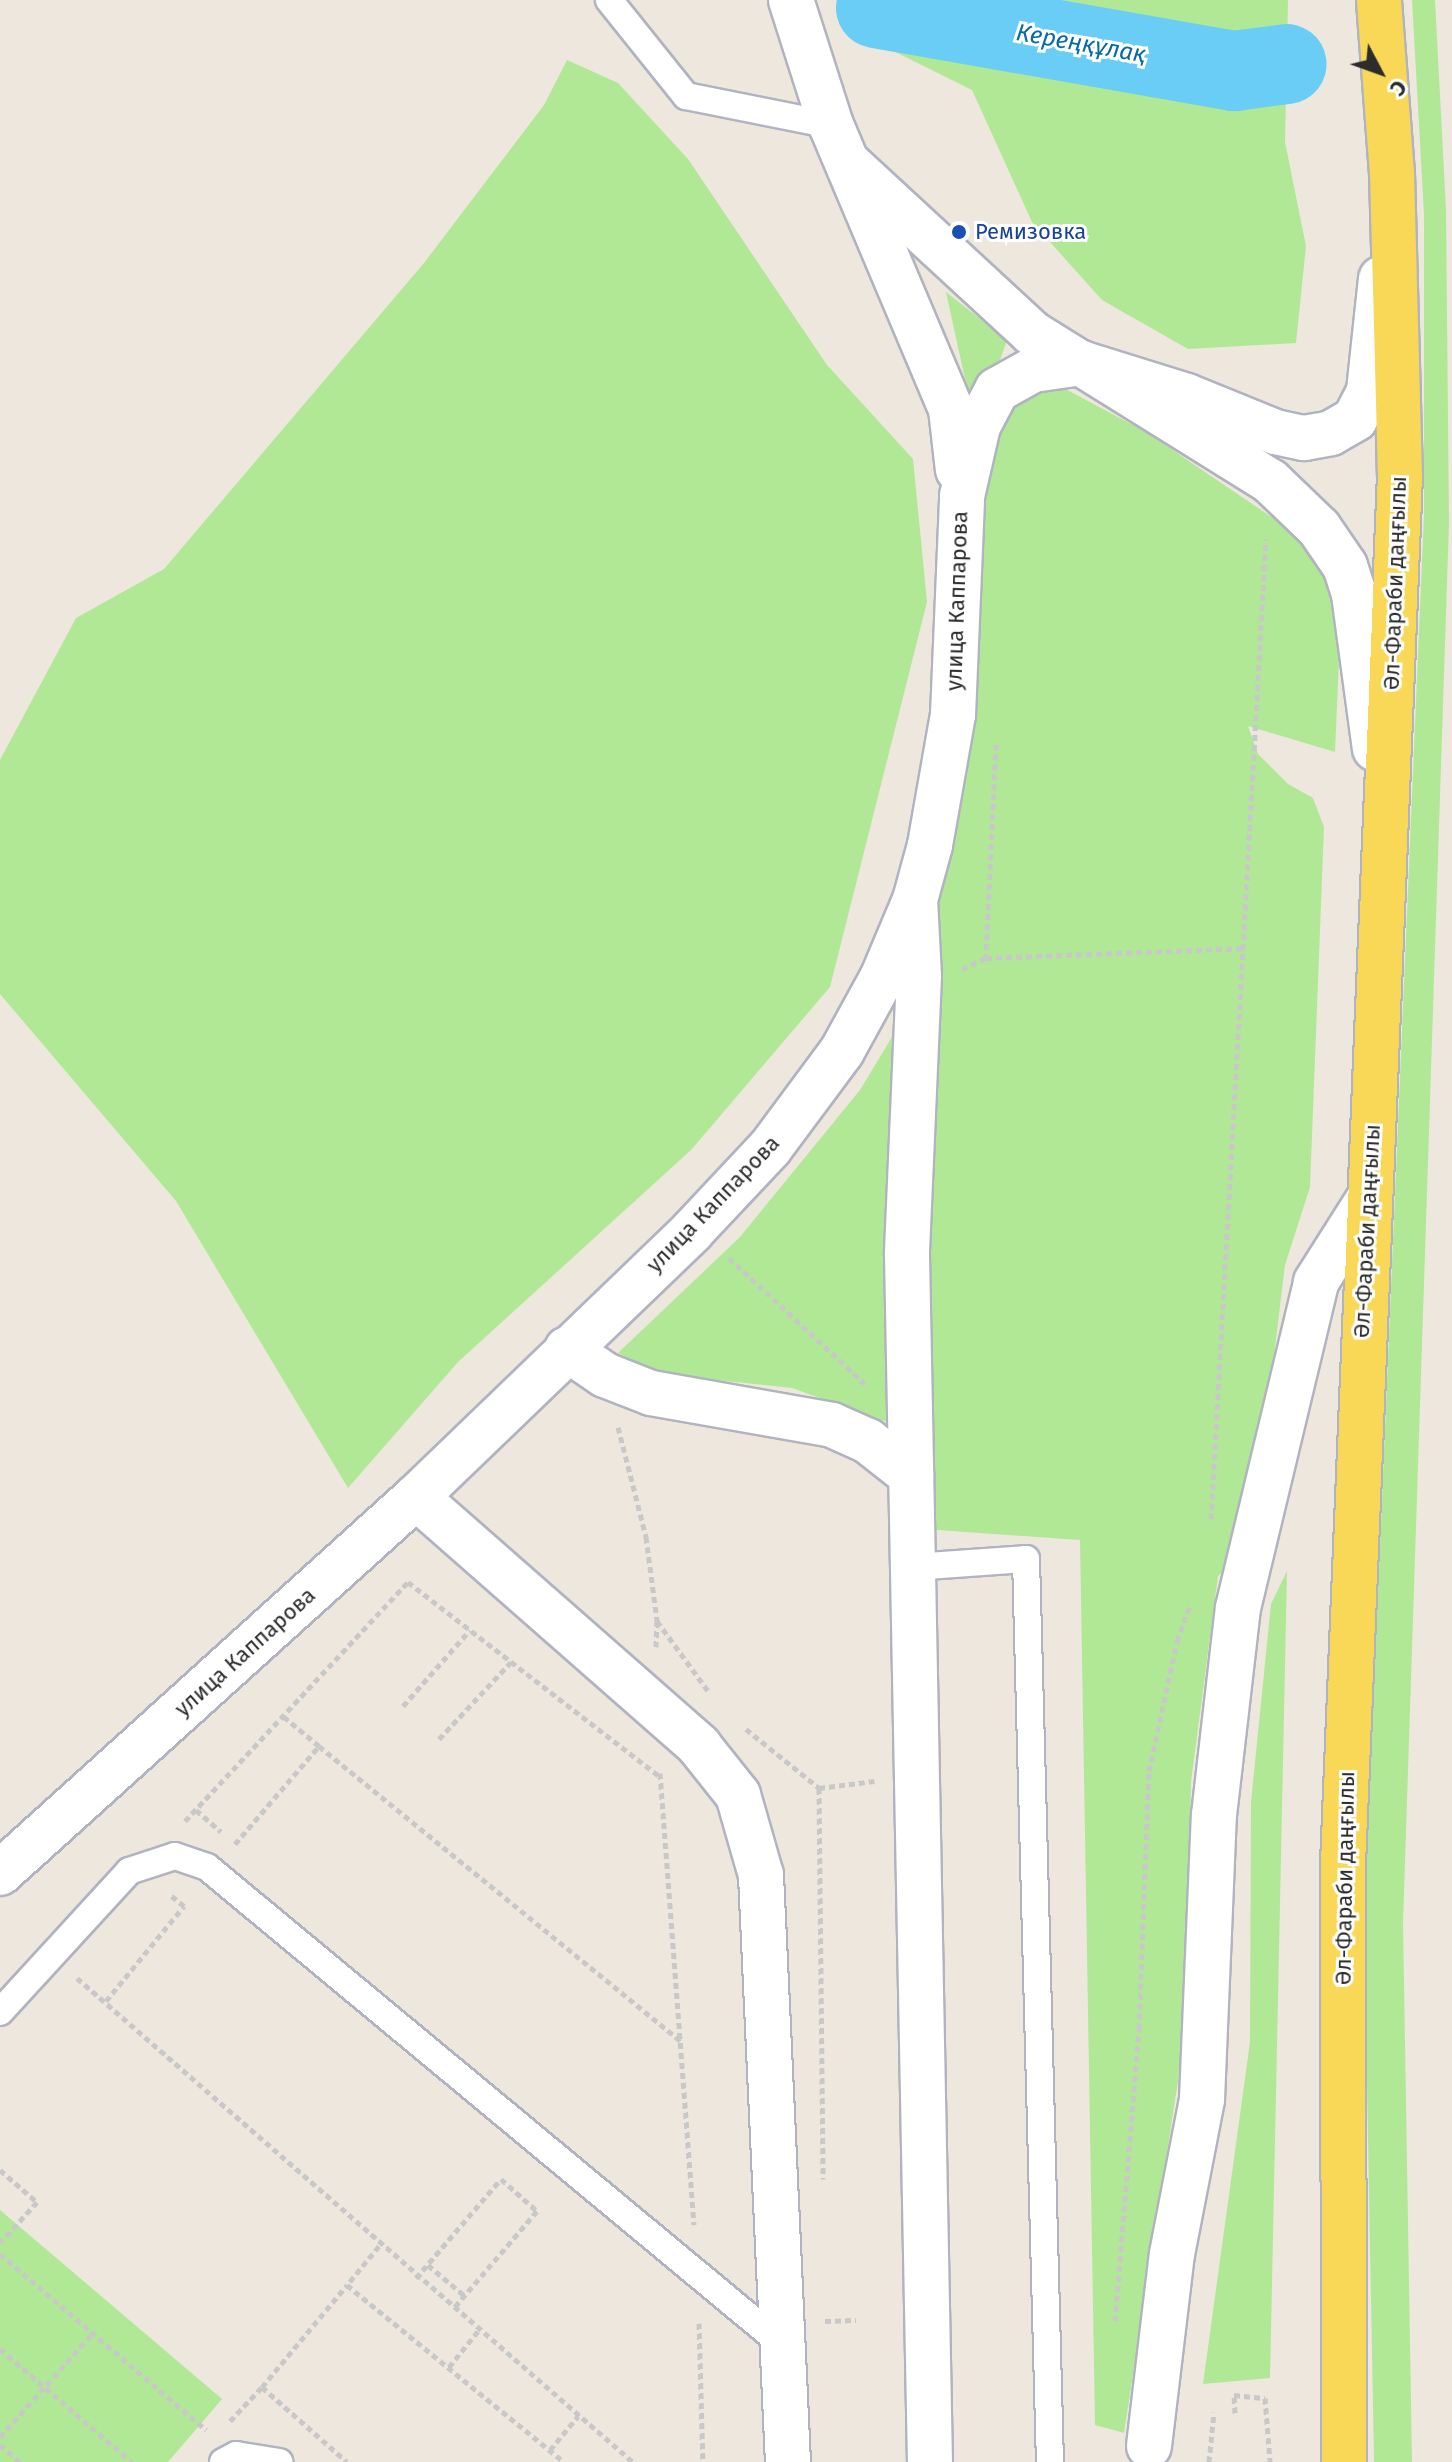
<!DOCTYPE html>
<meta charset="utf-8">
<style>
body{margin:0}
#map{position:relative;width:1452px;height:2462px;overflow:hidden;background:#eee7dd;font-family:"Fira Sans",sans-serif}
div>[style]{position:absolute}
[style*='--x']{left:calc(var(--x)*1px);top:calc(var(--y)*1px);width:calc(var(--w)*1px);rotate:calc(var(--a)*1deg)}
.green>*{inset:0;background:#b0e896}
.river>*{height:80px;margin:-40px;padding:0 40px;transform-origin:40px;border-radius:40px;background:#6acdf6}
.path>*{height:5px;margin-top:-2.5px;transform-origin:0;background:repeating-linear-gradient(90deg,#c8c8c8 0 6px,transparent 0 10px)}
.roads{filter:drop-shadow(2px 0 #b1b3c0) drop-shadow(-2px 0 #b1b3c0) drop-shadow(0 2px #b1b3c0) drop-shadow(0 -2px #b1b3c0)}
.lane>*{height:26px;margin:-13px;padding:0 13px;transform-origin:13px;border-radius:13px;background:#fff}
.street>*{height:44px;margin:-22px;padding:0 22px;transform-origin:22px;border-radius:22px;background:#fff}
.secondary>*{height:44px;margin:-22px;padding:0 22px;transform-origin:22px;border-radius:22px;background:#fff}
.primary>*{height:44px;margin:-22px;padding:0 22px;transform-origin:22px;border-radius:22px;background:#f9d857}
.dots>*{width:22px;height:22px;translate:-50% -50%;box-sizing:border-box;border:4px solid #fff;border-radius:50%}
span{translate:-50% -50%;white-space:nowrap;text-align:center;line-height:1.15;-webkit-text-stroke:6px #fff;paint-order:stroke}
.transit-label{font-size:22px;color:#164399}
.left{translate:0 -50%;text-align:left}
.street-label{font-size:22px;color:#2c2c2c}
.water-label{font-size:24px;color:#056aa6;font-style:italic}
.north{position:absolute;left:1340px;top:32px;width:80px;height:80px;-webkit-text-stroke:6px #fff;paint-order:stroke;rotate:131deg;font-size:22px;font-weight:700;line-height:32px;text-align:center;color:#2c2c2c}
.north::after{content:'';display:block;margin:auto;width:28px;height:36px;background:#2c2c2c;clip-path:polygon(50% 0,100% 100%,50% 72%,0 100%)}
</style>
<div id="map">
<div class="green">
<div style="clip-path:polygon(1017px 0,1288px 0,1285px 142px,1306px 246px,1296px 343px,1188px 349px,1102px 300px,1032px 222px,972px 90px,849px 29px)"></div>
<div style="clip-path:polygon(1412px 0,1435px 0,1446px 210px,1449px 522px,1403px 1923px,1412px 2462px,1374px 2462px,1364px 1921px,1424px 514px,1424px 214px)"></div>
<div style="clip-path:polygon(567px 60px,618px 83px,688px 159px,827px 365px,913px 459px,927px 602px,830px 987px,691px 1150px,458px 1362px,348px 1488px,176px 1201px,0 994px,0 760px,76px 618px,164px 569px,424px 263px,544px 105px)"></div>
<div style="clip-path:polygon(946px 292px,1007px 340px,995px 375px,970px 402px)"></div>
<div style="clip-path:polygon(1056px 384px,1146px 432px,1298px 535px,1327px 565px,1339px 659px,1335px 752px,1248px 726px,1258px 754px,1288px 784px,1313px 798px,1324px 827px,1310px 1187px,1285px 1265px,1251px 1545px,1218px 1576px,1191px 1782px,1185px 2035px,1124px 2433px,1095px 2425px,1080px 1540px,924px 1529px,930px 845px,978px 426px)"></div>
<div style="clip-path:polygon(907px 1012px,893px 1424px,792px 1388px,659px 1374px,618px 1353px,740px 1237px,860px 1090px)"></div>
<div style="clip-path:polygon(1287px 1571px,1270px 2378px,1203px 2384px,1250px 2042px,1251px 1802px,1271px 1604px)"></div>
<div style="clip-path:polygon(0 2210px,222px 2399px,168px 2462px,0 2462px)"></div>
</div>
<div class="river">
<div style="--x:876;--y:8;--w:364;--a:10"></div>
<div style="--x:1234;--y:71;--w:53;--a:-7.5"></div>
</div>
<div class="path">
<div style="--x:996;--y:744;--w:214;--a:92.7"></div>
<div style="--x:986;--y:958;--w:257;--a:-2.2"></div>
<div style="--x:962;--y:969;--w:26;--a:-25"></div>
<div style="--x:729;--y:1258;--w:185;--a:42.8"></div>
<div style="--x:618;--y:1427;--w:114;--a:75.7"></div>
<div style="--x:646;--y:1537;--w:85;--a:82.5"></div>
<div style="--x:657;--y:1621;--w:87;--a:53.9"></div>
<div style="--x:1211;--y:1519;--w:982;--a:-86.79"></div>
<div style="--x:656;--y:1647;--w:26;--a:-88"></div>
<div style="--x:403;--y:1706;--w:101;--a:-48.6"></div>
<div style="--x:746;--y:1729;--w:94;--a:38.9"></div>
<div style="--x:819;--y:1788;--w:56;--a:-7.1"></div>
<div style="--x:439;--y:1739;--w:105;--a:-46.9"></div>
<div style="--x:319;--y:1746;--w:468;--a:39.2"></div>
<div style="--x:660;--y:1773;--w:453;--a:85.7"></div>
<div style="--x:819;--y:1788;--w:391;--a:89.4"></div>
<div style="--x:196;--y:1810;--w:33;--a:41"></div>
<div style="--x:185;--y:1821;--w:327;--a:-47"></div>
<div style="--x:408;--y:1582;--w:319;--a:37.7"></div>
<div style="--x:235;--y:1844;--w:129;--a:-49.4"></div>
<div style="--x:319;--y:1746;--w:47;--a:-140.2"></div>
<div style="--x:77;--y:1978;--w:737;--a:41.04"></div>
<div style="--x:106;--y:2001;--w:123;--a:-50.6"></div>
<div style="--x:184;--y:1906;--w:19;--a:-141"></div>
<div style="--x:0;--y:2170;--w:49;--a:40.9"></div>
<div style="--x:37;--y:2202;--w:55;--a:132.1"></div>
<div style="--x:379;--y:2246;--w:50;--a:129.4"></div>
<div style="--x:347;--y:2285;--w:280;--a:39.2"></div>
<div style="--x:0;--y:2254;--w:271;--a:40.5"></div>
<div style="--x:428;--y:2265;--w:48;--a:40"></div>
<div style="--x:416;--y:2278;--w:130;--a:-49.4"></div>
<div style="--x:501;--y:2179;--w:48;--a:41.6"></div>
<div style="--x:537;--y:2211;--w:129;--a:130.6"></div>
<div style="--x:825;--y:2321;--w:31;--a:-2"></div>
<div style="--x:1115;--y:2321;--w:293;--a:-85.3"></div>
<div style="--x:1139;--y:2029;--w:258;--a:-87.8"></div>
<div style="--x:1149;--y:1771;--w:133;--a:-77.8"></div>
<div style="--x:1177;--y:1641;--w:37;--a:-70"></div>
<div style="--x:699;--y:2323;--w:139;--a:88.4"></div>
<div style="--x:0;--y:2349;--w:174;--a:40.6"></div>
<div style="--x:449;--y:2367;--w:46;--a:-51.1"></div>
<div style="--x:262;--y:2387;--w:133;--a:-50.2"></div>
<div style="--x:1235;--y:2413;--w:18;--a:-93"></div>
<div style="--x:1234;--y:2395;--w:31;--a:6"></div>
<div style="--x:1265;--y:2398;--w:64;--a:85.5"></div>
<div style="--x:230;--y:2421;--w:47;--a:-46.7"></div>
<div style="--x:262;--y:2387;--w:113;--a:41.4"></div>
<div style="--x:0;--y:2437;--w:138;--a:-48.2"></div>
<div style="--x:0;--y:2445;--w:26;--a:40"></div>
<div style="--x:550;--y:2450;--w:44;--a:-50.5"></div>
<div style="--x:1209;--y:2462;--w:50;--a:-84.3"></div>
</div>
<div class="roads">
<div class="lane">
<div style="--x:609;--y:0;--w:123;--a:51.3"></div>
<div style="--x:686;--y:96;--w:148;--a:11.3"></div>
<div style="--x:912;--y:1567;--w:114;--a:-4"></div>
<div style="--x:1026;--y:1559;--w:903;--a:88.48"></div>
<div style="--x:0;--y:2012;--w:191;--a:-47.5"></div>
<div style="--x:129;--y:1871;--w:48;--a:-18.1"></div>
<div style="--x:175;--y:1856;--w:34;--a:19"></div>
<div style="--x:207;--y:1867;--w:749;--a:39.69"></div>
<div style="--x:223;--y:2462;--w:15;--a:-28"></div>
<div style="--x:236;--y:2455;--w:44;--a:9.2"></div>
</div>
<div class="street">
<div style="--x:915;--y:900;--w:76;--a:87"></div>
<div style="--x:919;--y:976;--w:279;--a:92.5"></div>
<div style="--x:907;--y:1255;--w:1207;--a:88.91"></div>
<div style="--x:567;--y:1349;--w:46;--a:34.4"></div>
<div style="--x:605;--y:1375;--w:49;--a:21.4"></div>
<div style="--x:651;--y:1393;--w:184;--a:10"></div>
<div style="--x:832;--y:1425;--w:39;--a:24"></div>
<div style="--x:868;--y:1441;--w:55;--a:38.3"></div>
<div style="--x:416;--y:1497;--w:377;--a:41.3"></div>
<div style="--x:699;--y:1746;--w:63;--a:51.5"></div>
<div style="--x:738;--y:1795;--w:83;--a:74"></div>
<div style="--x:761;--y:1875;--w:588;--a:87.37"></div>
</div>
<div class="secondary">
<div style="--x:791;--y:0;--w:131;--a:72.3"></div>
<div style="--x:831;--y:125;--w:308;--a:67.1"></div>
<div style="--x:951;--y:409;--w:61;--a:83.5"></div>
<div style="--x:849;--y:164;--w:249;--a:42.7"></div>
<div style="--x:1032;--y:333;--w:280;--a:31.9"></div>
<div style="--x:1270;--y:481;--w:68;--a:43.8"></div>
<div style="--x:1319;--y:528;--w:46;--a:55.6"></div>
<div style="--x:1345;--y:566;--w:29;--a:72"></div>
<div style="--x:1354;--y:594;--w:156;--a:82.3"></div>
<div style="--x:0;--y:1873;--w:561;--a:-42.11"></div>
<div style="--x:416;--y:1497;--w:383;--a:-43.9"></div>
<div style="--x:692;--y:1231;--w:114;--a:-46.8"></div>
<div style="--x:770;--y:1148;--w:121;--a:-53.4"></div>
<div style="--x:842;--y:1051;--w:85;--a:-61.3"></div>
<div style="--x:883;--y:976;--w:82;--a:-67.2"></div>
<div style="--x:915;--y:900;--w:57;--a:-74.7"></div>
<div style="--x:930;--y:845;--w:132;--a:-80"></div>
<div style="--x:953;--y:715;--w:219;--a:-87.6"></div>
<div style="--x:962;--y:496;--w:72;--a:-77.1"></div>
<div style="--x:978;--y:426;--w:41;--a:-62.2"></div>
<div style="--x:997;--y:390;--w:41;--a:-29.1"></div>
<div style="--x:1033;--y:370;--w:49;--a:-8.3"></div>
<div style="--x:1081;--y:363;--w:111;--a:17.3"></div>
<div style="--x:1187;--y:396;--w:95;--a:22.2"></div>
<div style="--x:1275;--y:432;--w:30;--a:12"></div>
<div style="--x:1304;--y:438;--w:27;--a:-10"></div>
<div style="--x:1331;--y:433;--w:28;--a:-30"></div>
<div style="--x:1355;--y:419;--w:31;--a:-63"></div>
<div style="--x:1369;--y:391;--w:113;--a:-83.9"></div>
<div style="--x:1149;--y:2446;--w:193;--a:-83.2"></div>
<div style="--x:1172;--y:2254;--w:158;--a:-79"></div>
<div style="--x:1202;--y:2099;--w:284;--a:-87.6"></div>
<div style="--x:1214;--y:1815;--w:208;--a:-83.4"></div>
<div style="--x:1238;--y:1608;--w:335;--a:-76.5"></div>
<div style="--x:1316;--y:1282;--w:97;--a:-57.6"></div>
</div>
<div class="primary">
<div style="--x:1344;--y:2462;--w:598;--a:-90.1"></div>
<div style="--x:1343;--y:1864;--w:1387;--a:-87.65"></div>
<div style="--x:1400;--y:478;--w:304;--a:-91.5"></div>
<div style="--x:1392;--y:174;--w:174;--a:-94.3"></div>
</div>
</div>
<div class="dots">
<div style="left:959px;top:232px;background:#1a4fb4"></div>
</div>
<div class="transit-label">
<span class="left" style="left:975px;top:232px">Ремизовка</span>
</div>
<div class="street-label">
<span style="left:1395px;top:583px;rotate:-88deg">Әл-Фараби даңғылы</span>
<span style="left:957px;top:601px;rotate:-88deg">улица Каппарова</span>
<span style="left:713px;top:1204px;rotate:-46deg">улица Каппарова</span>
<span style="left:1367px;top:1231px;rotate:-87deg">Әл-Фараби даңғылы</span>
<span style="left:245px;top:1652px;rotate:-42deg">улица Каппарова</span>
<span style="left:1345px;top:1878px;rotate:-89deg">Әл-Фараби даңғылы</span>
</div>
<div class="water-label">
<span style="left:1081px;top:44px;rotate:10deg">Кереңқұлақ</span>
</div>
<div class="north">С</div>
</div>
